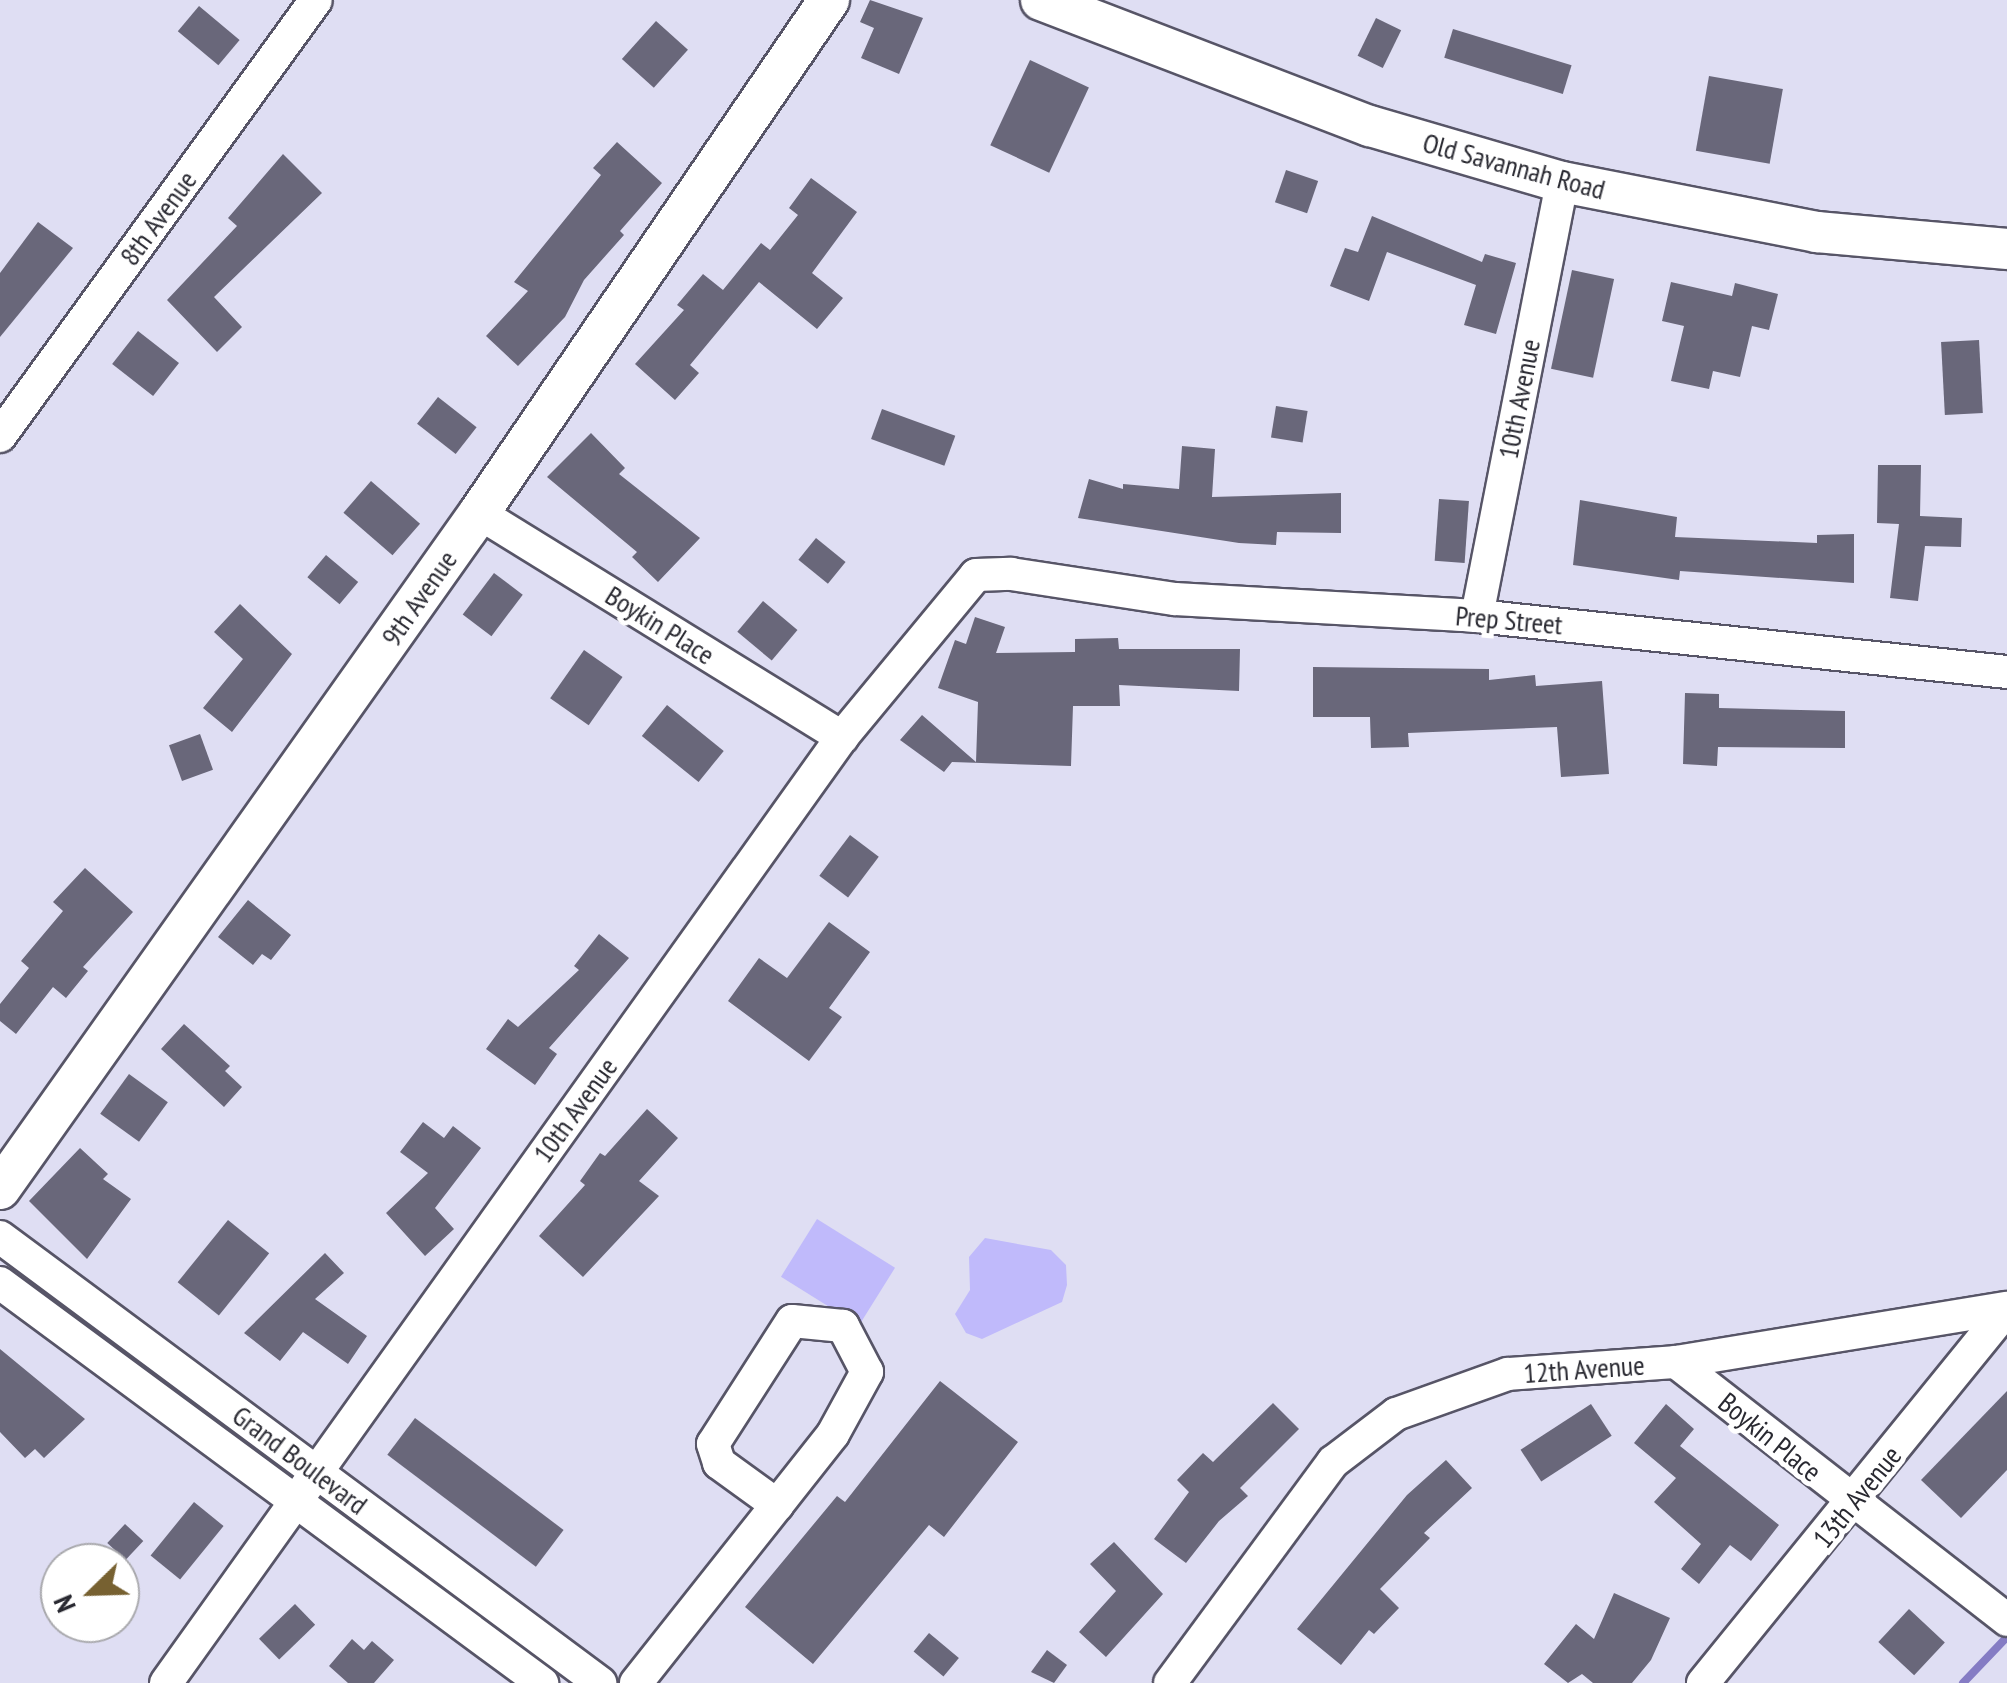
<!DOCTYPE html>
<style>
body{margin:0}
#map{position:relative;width:2007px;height:1683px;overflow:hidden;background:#dfdef3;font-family:"PT Sans Narrow",sans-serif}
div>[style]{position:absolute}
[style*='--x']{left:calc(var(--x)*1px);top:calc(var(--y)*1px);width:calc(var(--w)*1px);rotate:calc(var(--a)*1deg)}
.green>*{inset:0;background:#c0bafb;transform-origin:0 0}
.stream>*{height:8px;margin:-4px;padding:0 4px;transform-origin:4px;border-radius:4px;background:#857cc4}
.building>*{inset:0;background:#69677a;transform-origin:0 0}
.roads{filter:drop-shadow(2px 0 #575567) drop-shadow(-2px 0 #575567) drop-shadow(0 2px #575567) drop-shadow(0 -2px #575567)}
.minor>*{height:32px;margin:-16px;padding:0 16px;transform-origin:16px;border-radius:16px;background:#fff}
.tertiary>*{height:40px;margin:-20px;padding:0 20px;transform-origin:20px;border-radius:20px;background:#fff}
span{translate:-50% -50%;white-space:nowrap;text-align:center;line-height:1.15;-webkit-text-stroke:10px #fff;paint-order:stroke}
.street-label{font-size:28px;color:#292931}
.north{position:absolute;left:40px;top:1543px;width:100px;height:100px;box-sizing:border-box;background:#fff;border:2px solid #a9a9ad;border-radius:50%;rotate:247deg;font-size:28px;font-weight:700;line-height:40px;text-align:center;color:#292931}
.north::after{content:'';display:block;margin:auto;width:35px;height:45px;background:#776131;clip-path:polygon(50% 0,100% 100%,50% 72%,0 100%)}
</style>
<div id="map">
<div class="green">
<div style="left:817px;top:1219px;width:92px;height:68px;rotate:32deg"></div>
<div style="clip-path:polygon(985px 1238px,1051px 1250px,1066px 1265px,1067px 1285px,1062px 1302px,982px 1339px,966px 1333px,955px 1314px,970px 1290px,969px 1257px)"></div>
</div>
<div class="stream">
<div style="--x:1963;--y:1683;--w:64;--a:-46.3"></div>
</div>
<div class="building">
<div style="clip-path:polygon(870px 0,923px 18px,899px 74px,861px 58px,874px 28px,860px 22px)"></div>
<div style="left:199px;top:6px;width:53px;height:33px;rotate:40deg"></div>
<div style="left:1376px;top:18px;width:28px;height:42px;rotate:26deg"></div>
<div style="left:656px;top:21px;width:43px;height:51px;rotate:42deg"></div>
<div style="left:1453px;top:29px;width:124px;height:30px;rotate:17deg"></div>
<div style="left:1030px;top:60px;width:65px;height:94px;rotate:25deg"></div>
<div style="left:1709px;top:76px;width:75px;height:76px;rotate:10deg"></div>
<div style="clip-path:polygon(617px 142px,662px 183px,620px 231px,624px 235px,584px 280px,565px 317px,518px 366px,486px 336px,528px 291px,514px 282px,601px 175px,593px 168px)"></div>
<div style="clip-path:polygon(283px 154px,322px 193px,214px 297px,242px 327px,217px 352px,167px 300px,237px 226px,228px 218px)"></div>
<div style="left:1286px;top:170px;width:34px;height:34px;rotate:19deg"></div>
<div style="clip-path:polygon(811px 178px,857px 212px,812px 273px,843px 298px,817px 329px,759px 282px,690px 365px,699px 373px,675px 400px,635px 364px,684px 310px,677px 305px,703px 274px,723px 290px,761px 243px,770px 250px,798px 215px,789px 208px)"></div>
<div style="clip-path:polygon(1372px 216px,1482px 262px,1485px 254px,1516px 263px,1496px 334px,1464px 325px,1476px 285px,1387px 252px,1369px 301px,1330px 286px,1345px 248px,1358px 252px)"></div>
<div style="clip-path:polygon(38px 222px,73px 248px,0 337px,0 273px)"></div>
<div style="left:1572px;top:270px;width:43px;height:101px;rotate:12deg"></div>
<div style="clip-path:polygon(1671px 282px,1732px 296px,1735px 283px,1778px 294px,1769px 330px,1752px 326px,1740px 377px,1713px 371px,1709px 389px,1671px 381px,1684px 326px,1662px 321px)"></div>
<div style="left:138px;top:331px;width:52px;height:42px;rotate:38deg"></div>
<div style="left:1979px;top:340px;width:73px;height:38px;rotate:87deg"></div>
<div style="left:438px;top:397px;width:49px;height:34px;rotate:38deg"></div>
<div style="left:1276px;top:406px;width:32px;height:32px;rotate:9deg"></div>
<div style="left:882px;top:409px;width:78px;height:32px;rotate:20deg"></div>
<div style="clip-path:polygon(591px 433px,625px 468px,619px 474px,700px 538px,658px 582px,632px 557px,637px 552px,547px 477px)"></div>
<div style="clip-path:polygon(1182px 446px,1215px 449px,1212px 497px,1341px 493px,1341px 533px,1277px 532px,1276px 545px,1239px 543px,1078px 518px,1089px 479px,1123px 489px,1123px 484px,1179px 489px)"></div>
<div style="clip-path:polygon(1878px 465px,1921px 465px,1920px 516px,1962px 518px,1961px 547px,1925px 546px,1918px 601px,1890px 598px,1899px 524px,1877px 523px)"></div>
<div style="left:371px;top:481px;width:65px;height:42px;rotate:41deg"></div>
<div style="left:1439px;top:499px;width:30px;height:62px;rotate:4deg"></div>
<div style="clip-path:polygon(1580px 500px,1677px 517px,1675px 537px,1817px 543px,1817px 535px,1854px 534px,1854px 583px,1680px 571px,1679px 580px,1573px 565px)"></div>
<div style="left:816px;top:538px;width:38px;height:28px;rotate:39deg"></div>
<div style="left:326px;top:555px;width:42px;height:29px;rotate:40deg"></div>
<div style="left:494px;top:573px;width:36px;height:52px;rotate:37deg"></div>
<div style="left:763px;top:601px;width:45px;height:40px;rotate:40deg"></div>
<div style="clip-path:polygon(240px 604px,292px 654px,232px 732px,203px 708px,243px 659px,214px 632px)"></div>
<div style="clip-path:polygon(975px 617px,1005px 627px,996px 653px,1075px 652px,1075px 639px,1118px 638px,1119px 649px,1240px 649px,1239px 691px,1119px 685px,1120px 706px,1073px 706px,1071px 766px,952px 762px,944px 772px,900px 740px,922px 715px,976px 762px,978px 702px,938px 688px,955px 640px,966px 644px)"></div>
<div style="left:584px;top:650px;width:47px;height:59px;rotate:35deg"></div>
<div style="clip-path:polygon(1313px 667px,1489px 669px,1489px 680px,1535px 675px,1536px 686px,1602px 681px,1609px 774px,1561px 777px,1557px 727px,1408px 733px,1409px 747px,1371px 748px,1370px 717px,1313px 717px)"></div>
<div style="clip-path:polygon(1685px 693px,1719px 694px,1719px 708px,1845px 711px,1845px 748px,1718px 747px,1717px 766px,1683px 764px)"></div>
<div style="left:667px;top:705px;width:73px;height:40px;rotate:39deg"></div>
<div style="left:200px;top:734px;width:38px;height:33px;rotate:70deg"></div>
<div style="left:850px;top:835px;width:36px;height:51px;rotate:37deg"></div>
<div style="clip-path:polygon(85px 868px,133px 912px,83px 967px,88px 971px,66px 998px,53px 987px,16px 1034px,0 1021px,0 1004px,29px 968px,21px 961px,63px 911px,53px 902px)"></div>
<div style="clip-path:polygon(248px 900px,291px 935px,271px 960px,262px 954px,253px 965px,218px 937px)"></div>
<div style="clip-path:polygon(829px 922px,870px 952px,829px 1008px,842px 1017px,809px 1061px,728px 1001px,759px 958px,787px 978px)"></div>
<div style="clip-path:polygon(599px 934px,629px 958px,549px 1048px,557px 1054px,535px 1085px,486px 1049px,508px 1019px,518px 1027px,579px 970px,574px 966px)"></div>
<div style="clip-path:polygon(184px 1024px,230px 1066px,225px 1071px,242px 1087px,224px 1107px,161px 1049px)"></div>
<div style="left:129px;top:1074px;width:48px;height:49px;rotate:36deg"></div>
<div style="clip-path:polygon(647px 1109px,678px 1138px,639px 1181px,659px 1196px,583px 1277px,539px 1236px,585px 1185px,580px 1181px,600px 1153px,605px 1156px)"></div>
<div style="clip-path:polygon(423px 1122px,444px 1138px,453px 1126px,481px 1148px,435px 1208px,454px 1229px,425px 1256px,386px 1213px,428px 1173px,400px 1152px)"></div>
<div style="clip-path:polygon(80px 1148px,108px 1174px,103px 1179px,131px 1199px,87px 1259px,29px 1201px)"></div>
<div style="left:228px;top:1220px;width:53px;height:80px;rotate:39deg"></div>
<div style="clip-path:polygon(325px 1253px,344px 1273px,315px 1299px,367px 1336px,348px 1364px,303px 1332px,280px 1361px,244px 1333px)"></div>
<div style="clip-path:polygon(0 1349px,85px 1419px,44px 1458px,35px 1449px,25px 1458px,0 1432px)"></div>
<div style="clip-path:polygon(940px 1381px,1018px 1442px,944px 1537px,929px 1525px,813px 1664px,745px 1607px,837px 1496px,845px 1502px)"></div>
<div style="clip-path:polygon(2007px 1391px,2007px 1470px,1961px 1518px,1921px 1480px)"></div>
<div style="clip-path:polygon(1273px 1403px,1299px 1429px,1240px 1488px,1248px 1496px,1219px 1521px,1186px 1563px,1154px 1539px,1189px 1492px,1177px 1480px,1203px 1453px,1213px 1462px)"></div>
<div style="left:1591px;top:1404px;width:38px;height:84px;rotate:57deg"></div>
<div style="clip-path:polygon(1666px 1404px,1694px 1429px,1680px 1446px,1779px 1525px,1751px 1561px,1730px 1545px,1699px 1584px,1681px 1569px,1701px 1544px,1654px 1502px,1676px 1478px,1634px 1443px)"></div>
<div style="left:415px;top:1418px;width:186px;height:46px;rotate:37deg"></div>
<div style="clip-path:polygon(1446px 1460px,1472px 1488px,1424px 1533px,1430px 1538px,1380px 1589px,1399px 1608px,1374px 1634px,1369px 1630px,1341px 1665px,1297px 1629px,1407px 1495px)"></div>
<div style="left:194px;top:1502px;width:38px;height:69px;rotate:39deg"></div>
<div style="left:125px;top:1524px;width:25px;height:26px;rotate:43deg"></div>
<div style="clip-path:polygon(1114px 1542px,1163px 1594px,1106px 1657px,1079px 1632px,1116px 1591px,1090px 1564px)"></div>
<div style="clip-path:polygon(1614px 1593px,1670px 1618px,1651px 1660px,1632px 1683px,1593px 1683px,1582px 1674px,1568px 1683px,1544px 1664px,1576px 1624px,1594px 1639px)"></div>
<div style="left:295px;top:1604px;width:29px;height:50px;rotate:46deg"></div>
<div style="left:1909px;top:1609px;width:49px;height:45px;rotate:43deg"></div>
<div style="left:929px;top:1633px;width:39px;height:24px;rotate:40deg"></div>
<div style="clip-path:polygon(352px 1639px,364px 1650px,372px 1641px,394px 1660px,374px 1683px,348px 1683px,329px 1666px)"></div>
<div style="clip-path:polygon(1047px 1650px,1067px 1665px,1054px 1683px,1031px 1672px)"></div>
</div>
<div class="roads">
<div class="minor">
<div style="--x:0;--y:436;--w:538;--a:-54.07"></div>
<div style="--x:479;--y:513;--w:427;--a:31.7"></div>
<div style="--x:1477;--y:616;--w:442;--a:-78.9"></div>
<div style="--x:0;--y:1237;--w:748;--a:36.62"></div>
<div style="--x:0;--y:1283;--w:674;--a:36.43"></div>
<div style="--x:1676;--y:1362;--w:420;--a:37.9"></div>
<div style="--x:166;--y:1683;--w:1163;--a:-54.45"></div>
<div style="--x:842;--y:737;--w:210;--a:-50.4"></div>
<div style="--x:976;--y:575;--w:35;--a:-2"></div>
<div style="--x:1011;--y:574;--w:166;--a:8.7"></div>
<div style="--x:1175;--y:599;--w:302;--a:3.2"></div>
<div style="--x:1477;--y:616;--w:533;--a:6.03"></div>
<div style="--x:636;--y:1683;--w:227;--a:-51.6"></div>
<div style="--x:777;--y:1505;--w:90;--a:-51.7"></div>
<div style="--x:833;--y:1434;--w:71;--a:-61.3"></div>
<div style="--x:867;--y:1372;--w:52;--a:-117.6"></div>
<div style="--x:843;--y:1326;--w:51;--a:-174.4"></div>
<div style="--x:792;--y:1321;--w:146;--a:122.7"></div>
<div style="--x:713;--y:1444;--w:20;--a:72"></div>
<div style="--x:719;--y:1463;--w:72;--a:35.9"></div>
<div style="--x:1170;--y:1683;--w:275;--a:-53.6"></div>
<div style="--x:1333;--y:1462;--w:79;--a:-37.3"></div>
<div style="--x:1396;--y:1414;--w:119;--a:-19.7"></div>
<div style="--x:1508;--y:1374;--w:168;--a:-4.1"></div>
<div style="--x:1676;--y:1362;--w:335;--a:-9.3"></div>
<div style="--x:1703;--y:1683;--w:482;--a:-50.9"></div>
</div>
<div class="tertiary">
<div style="--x:1041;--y:0;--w:352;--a:21"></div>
<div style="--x:1370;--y:126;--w:200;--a:16.3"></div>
<div style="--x:1562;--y:182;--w:260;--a:11.1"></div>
<div style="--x:1817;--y:232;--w:191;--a:5.1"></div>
<div style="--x:0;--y:1189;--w:829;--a:-54.68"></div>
<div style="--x:479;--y:513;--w:621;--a:-55.7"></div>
</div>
</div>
<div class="street-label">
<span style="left:1514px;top:166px;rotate:15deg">Old Savannah Road</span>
<span style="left:158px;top:218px;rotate:-54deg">8th Avenue</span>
<span style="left:1519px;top:399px;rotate:-79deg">10th Avenue</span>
<span style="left:419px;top:598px;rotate:-55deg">9th Avenue</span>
<span style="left:1509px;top:620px;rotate:5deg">Prep Street</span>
<span style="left:660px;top:625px;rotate:32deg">Boykin Place</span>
<span style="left:575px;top:1110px;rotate:-54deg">10th Avenue</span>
<span style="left:1584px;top:1369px;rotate:-4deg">12th Avenue</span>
<span style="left:1770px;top:1437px;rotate:39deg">Boykin Place</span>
<span style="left:300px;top:1460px;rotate:37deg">Grand Boulevard</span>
<span style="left:1857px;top:1497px;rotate:-51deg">13th Avenue</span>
</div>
<div class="north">N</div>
</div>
